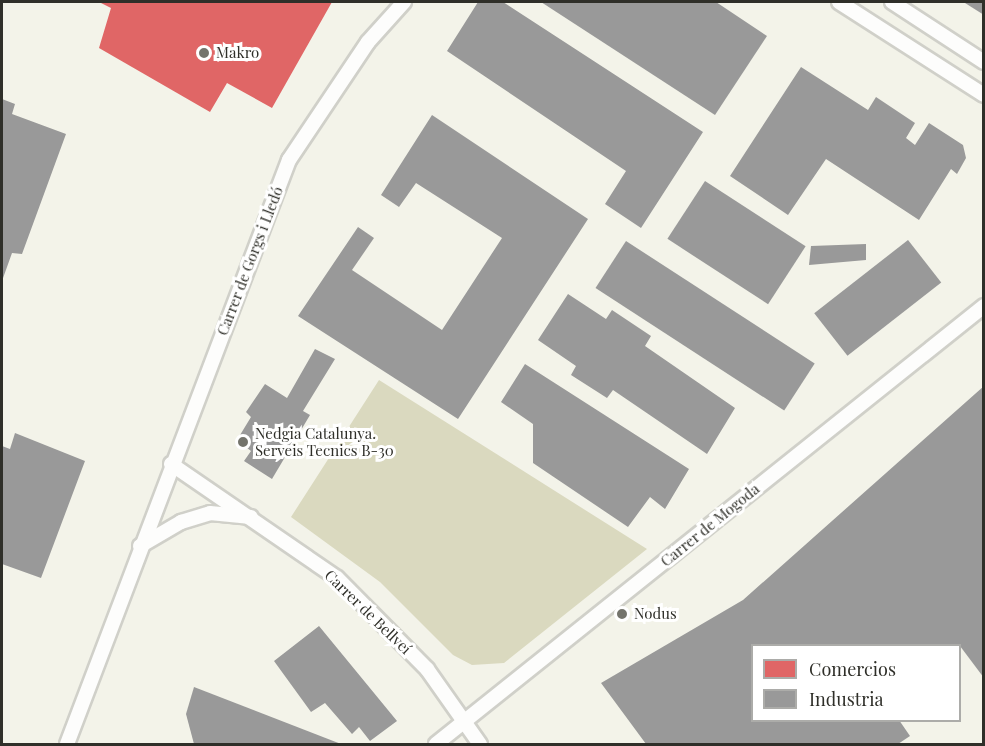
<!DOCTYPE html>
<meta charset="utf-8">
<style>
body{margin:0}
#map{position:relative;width:985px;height:746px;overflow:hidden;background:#f3f3e9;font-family:"Playfair Display",serif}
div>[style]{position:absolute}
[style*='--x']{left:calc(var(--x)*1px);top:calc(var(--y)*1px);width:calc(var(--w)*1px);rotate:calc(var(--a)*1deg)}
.green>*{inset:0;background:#dad9bf}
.shops>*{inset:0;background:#e06666}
.industry>*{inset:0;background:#999;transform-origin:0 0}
.roads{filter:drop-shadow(2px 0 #d0d0c9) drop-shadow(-2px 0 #d0d0c9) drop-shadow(0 2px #d0d0c9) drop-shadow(0 -2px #d0d0c9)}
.street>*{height:14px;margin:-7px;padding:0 7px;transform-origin:7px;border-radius:7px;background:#fdfdfc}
.dots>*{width:16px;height:16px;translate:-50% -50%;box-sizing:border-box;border:3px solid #fff;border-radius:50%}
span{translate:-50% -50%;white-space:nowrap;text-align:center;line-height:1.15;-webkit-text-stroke:6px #fff;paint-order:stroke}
.poi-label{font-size:15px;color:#2f2f29}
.left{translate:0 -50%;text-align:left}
.street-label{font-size:15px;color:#2f2f29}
.frame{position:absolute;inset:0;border:3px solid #2f2f29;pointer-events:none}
.legend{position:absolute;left:751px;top:644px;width:210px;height:78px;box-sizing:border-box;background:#fff;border:2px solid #acaca9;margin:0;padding:8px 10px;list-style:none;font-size:18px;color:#2f2f29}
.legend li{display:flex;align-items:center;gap:12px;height:30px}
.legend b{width:30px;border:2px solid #acaca9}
</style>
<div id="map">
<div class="green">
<div style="clip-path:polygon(379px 380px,647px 549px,504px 663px,472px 665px,453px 655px,380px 582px,291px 517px)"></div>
</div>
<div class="shops">
<div style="clip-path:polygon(99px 2px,332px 2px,272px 108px,227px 83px,210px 112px,99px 48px,111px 8px)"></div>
</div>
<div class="industry">
<div style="clip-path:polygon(478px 2px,503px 2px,703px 132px,641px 228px,605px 204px,626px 171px,447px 51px)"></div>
<div style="clip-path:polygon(541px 2px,716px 2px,767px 36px,715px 115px)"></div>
<div style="clip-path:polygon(966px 2px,984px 2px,984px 15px,965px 3px)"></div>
<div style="clip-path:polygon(801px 67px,868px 110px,876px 97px,915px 123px,906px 138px,915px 145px,929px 123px,963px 145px,966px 158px,957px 174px,951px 169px,919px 220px,826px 159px,788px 215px,730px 176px)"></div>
<div style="clip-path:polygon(2px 99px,15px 104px,12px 114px,66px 134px,22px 254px,12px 253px,2px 281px)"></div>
<div style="clip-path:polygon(432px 115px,588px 219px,458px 419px,298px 316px,358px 227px,374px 238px,352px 270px,442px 330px,502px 238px,416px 183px,399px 207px,381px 195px)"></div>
<div style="left:705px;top:181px;width:120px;height:69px;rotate:33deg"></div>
<div style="left:908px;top:240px;width:54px;height:119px;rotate:52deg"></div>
<div style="left:626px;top:241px;width:225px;height:56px;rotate:33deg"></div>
<div style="clip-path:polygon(866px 244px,866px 260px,809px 265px,811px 246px)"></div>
<div style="clip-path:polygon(568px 294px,606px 319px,612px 310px,651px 336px,645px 346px,735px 408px,707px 454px,613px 390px,607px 398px,571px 375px,576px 366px,538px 340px)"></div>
<div style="clip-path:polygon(315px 349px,335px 359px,303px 411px,310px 415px,272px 479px,244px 461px,251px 451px,237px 440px,251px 417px,246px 412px,265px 384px,287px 398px)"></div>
<div style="clip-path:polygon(525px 364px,689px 469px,665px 509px,650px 497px,628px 527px,533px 463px,533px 424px,501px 402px)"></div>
<div style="clip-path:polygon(984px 386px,984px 678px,960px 646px,752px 646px,752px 720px,899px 720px,910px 736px,898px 744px,646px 744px,601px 683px,743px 600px)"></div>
<div style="clip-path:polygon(15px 433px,85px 461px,41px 578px,2px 564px,2px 446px,10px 449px)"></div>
<div style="clip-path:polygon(319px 626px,397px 721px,370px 741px,359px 727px,352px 734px,325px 703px,311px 712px,274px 661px)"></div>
<div style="clip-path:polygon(194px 687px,341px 744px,194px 744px,186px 714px)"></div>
</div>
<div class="roads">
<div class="street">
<div style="--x:839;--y:2;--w:172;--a:32.7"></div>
<div style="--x:892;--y:2;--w:110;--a:33.1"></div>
<div style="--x:171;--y:464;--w:201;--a:34.5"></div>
<div style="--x:337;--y:578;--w:128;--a:45.3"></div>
<div style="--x:427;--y:669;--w:92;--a:54.8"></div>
<div style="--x:140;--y:546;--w:48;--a:-30.3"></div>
<div style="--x:181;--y:522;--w:30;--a:-17"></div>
<div style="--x:210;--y:513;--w:41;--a:5.6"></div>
<div style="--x:67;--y:744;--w:625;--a:-69.19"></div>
<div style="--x:289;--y:160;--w:142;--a:-56.2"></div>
<div style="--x:368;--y:42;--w:54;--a:-48"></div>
<div style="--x:436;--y:744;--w:702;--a:-38.63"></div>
</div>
</div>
<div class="dots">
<div style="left:204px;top:53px;background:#74746c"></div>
<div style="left:243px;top:442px;background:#74746c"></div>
<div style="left:622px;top:614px;background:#74746c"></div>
</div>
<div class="poi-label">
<span class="left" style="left:216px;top:53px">Makro</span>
<span class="left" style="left:255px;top:442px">Nedgia Catalunya.<br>Serveis Tecnics B-30</span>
<span class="left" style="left:634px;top:614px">Nodus</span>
</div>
<div class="street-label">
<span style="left:250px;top:261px;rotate:-69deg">Carrer de Gorgs i Lledó</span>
<span style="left:710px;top:525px;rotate:-39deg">Carrer de Mogoda</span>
<span style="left:368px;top:612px;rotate:44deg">Carrer de Bellveí</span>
</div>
<div class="frame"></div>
<ul class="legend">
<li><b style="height:16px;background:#e06666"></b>Comercios</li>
<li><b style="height:16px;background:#999"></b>Industria</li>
</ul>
</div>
